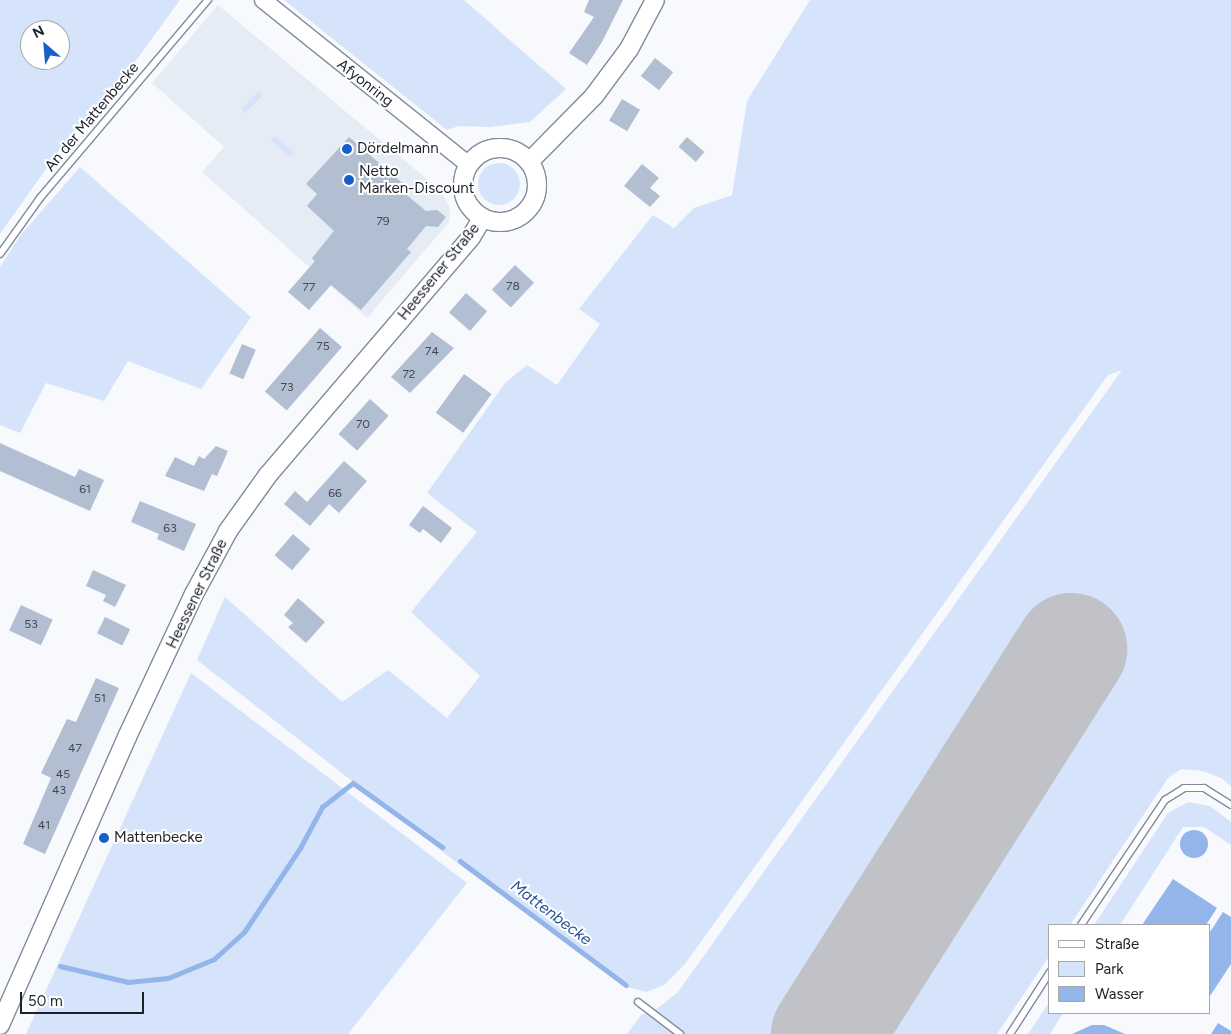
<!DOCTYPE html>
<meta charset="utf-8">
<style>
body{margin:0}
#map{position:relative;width:1231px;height:1034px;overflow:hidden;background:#f7f9fd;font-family:Figtree,sans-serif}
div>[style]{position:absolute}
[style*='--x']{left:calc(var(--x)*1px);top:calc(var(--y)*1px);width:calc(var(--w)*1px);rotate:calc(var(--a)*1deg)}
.built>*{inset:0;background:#e5ecf6}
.green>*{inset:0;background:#d5e4fa;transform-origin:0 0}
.round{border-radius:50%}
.water>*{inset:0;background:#94b5ea}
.stream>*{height:5px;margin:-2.5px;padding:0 2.5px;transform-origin:2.5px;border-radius:2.5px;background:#94b5ea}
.runway>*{height:112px;margin:-56px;padding:0 56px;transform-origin:56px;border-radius:56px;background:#c0c2c7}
.building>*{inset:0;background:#b2bed1;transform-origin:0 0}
.roads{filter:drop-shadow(1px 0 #808b9e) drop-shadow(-1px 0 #808b9e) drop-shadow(0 1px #808b9e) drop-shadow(0 -1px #808b9e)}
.service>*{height:6px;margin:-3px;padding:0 3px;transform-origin:3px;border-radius:3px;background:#fff}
.tertiary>*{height:16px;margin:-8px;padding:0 8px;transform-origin:8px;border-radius:8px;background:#fff}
.secondary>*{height:18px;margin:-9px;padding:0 9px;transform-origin:9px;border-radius:9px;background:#fff}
.secondary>.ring{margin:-9px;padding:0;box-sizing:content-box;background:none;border:18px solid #fff;border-radius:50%}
.dots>*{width:14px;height:14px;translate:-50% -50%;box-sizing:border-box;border:2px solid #fff;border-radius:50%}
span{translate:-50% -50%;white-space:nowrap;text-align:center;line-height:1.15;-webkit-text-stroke:4px #fff;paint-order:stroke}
.number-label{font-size:12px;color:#424953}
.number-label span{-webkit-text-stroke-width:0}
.street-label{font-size:15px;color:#1d2229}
.poi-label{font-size:15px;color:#1d2229}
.left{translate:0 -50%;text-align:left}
.water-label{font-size:16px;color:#2c5494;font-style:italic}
.legend{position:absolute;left:1048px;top:924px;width:162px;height:90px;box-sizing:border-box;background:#fff;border:1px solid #a5a7a9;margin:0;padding:6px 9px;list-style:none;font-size:15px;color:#1d2229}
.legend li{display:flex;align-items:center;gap:10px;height:25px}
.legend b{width:25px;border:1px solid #a5a7a9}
.north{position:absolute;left:20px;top:20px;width:50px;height:50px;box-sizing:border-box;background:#fff;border:1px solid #a5a7a9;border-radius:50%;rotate:333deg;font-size:14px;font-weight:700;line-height:20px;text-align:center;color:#1d2229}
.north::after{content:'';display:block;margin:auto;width:18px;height:22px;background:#165ec9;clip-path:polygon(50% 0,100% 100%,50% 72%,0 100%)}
.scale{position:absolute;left:20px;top:992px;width:124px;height:22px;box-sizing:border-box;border:2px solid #1d2229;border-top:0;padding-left:6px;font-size:15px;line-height:18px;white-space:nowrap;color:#1d2229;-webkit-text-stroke:4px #fff;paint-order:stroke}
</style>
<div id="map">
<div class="built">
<div style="clip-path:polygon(218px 5px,441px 191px,450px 208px,449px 222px,367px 318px,202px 172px,224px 147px,152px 83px)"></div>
</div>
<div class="green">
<div style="clip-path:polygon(evenodd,0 0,180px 0,132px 66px,60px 149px,0 234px,0 0,30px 30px,60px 30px,60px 60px,30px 60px,30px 30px)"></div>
<div style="clip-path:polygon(284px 0,464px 0,566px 89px,530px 122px,489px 127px,459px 126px,447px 130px)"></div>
<div style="clip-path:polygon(810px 0,1231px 0,1231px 786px,1221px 778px,1203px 771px,1181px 769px,1168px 778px,1070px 925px,1050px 925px,1050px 955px,997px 1034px,627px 1034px,641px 1015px,658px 1008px,678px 992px,1122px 370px,1108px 375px,685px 964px,664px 985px,646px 992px,627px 987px,461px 866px,197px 660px,225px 597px,342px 702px,388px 670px,447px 718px,480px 676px,411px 612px,477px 532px,427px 493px,505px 383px,527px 365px,557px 385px,600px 324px,579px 309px,653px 215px,674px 228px,694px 208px,732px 195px,747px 101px)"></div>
<div style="left:259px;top:91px;width:6px;height:25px;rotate:45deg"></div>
<div style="left:275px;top:136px;width:25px;height:6px;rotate:40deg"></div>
<div class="round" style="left:478px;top:163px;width:42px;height:42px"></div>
<div style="clip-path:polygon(80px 167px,251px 317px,201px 389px,128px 361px,104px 401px,46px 383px,20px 433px,0 425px,0 267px,20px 236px)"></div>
<div style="clip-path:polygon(191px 673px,467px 883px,348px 1034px,26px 1034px)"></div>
<div style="clip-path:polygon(1188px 802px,1210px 806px,1231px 822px,1231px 845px,1204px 827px,1183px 827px,1120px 925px,1094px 925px,1168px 813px)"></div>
<div style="clip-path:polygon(1050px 1001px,1050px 1013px,1063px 1013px,1050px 1034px,1028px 1034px)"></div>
</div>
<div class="water">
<div class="round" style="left:1180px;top:830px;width:28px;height:28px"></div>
<div style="clip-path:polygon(1173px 879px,1217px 908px,1206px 925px,1142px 925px)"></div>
<div style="clip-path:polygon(1223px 912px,1231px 917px,1231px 964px,1210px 996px,1210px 932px)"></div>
<div style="clip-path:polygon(1218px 1023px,1231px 1031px,1231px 1034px,1211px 1034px)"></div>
<div style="clip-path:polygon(1092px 1025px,1104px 1025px,1125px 1034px,1072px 1034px)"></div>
</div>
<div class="stream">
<div style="--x:460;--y:861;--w:207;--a:36.8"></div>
<div style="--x:60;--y:966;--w:70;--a:13.2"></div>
<div style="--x:128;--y:982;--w:40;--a:-5.7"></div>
<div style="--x:168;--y:978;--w:50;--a:-22.4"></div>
<div style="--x:214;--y:959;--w:40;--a:-42"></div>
<div style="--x:244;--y:932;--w:101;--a:-56.3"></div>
<div style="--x:300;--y:848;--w:47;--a:-61.8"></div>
<div style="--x:322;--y:807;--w:39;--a:-38"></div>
<div style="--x:353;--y:783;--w:110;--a:35.7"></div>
</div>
<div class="runway">
<div style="--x:827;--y:1034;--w:456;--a:-57.6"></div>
</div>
<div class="building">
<div style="clip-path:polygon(589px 0,623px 0,602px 42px,587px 65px,569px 53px,594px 17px,584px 12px)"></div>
<div style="left:655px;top:58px;width:23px;height:23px;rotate:38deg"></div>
<div style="left:622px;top:99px;width:21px;height:25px;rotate:31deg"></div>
<div style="clip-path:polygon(349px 137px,407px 187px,403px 192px,426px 211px,437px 210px,446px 217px,438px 227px,426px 226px,407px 249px,411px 252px,361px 310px,331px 285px,309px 310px,288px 292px,315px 261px,312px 258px,334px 231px,307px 206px,317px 194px,306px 184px)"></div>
<div style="left:687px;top:137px;width:23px;height:13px;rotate:41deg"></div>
<div style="clip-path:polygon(642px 164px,659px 178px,650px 188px,660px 196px,650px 207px,624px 186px)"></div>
<div style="left:515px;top:265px;width:26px;height:34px;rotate:43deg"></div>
<div style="left:466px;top:293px;width:28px;height:26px;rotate:41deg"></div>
<div style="left:320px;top:328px;width:29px;height:84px;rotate:41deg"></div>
<div style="clip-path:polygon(432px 332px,454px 348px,410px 393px,391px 377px)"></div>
<div style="left:242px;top:344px;width:15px;height:32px;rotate:23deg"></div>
<div style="left:464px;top:374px;width:34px;height:48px;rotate:36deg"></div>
<div style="left:370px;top:399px;width:25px;height:47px;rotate:42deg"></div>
<div style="clip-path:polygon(0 443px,75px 477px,79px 469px,104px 480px,90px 511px,0 471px)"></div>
<div style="clip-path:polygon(216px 446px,228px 451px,217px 476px,212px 474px,204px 491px,165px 476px,175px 457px,194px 466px,199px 456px,204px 459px)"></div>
<div style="clip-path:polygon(344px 461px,367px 481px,339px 513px,329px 504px,310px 526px,284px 504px,295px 491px,307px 502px)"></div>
<div style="clip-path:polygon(140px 501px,196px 524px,184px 551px,157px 539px,159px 534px,131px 522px)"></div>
<div style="clip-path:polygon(423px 506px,452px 528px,441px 543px,423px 529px,420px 533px,409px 525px)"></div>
<div style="left:293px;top:534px;width:23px;height:28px;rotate:41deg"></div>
<div style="clip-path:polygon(93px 570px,126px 585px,115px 607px,103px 601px,106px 595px,86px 586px)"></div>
<div style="clip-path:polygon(298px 598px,325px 622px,306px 643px,288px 627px,293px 623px,284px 615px)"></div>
<div style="left:21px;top:605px;width:35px;height:28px;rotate:25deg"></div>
<div style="left:105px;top:617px;width:28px;height:18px;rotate:26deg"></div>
<div style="clip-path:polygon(96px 678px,119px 688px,45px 854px,23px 844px,51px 778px,41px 773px,67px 719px,76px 722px)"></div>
</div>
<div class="roads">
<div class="service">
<div style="--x:0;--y:254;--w:69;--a:-54.5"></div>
<div style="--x:40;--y:198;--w:260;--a:-49.7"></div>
<div style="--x:1081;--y:925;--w:151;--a:-56.1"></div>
<div style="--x:1165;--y:800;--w:22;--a:-32"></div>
<div style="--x:1184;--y:788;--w:20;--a:0"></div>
<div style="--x:1204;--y:788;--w:32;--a:32"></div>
<div style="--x:638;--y:1002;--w:53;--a:37.3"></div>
<div style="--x:1010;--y:1034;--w:74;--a:-57.2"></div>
</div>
<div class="tertiary">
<div style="--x:263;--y:0;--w:263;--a:38.7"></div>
</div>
<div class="secondary">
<div class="ring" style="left:463px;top:148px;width:56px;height:56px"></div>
<div style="--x:529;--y:162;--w:93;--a:-45.4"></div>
<div style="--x:594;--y:96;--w:59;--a:-53.3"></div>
<div style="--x:629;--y:49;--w:55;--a:-62"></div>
<div style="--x:0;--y:1025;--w:315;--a:-66.2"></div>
<div style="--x:127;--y:737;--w:158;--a:-64.9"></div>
<div style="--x:194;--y:594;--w:72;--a:-61.6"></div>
<div style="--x:228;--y:531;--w:69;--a:-54.5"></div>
<div style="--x:268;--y:475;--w:313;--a:-49.5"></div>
<div style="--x:471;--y:237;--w:21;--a:-59"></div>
</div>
</div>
<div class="dots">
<div style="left:347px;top:149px;background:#165ec9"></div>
<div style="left:349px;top:180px;background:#165ec9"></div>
<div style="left:104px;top:838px;background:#165ec9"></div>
</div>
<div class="number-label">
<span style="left:383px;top:222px">79</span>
<span style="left:513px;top:287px">78</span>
<span style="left:309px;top:288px">77</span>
<span style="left:323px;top:347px">75</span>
<span style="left:432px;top:352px">74</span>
<span style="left:409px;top:375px">72</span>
<span style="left:287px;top:388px">73</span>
<span style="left:363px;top:425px">70</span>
<span style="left:85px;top:490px">61</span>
<span style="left:335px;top:494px">66</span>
<span style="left:170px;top:529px">63</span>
<span style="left:31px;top:625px">53</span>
<span style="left:100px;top:699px">51</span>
<span style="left:75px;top:749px">47</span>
<span style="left:63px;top:775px">45</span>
<span style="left:59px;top:791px">43</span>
<span style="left:44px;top:826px">41</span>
</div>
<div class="street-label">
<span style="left:365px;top:83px;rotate:38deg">Afyonring</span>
<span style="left:92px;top:117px;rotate:-50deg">An der Mattenbecke</span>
<span style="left:439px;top:272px;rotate:-51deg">Heessener Straße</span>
<span style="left:197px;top:594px;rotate:-64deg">Heessener Straße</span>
</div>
<div class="poi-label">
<span class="left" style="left:357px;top:149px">Dördelmann</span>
<span class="left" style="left:359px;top:180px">Netto<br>Marken-Discount</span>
<span class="left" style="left:114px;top:838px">Mattenbecke</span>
</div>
<div class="water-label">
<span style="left:551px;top:913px;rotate:37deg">Mattenbecke</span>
</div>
<ul class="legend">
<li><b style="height:6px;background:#fff"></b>Straße</li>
<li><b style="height:14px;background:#d5e4fa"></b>Park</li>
<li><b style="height:14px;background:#94b5ea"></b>Wasser</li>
</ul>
<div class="north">N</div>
<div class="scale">50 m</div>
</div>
